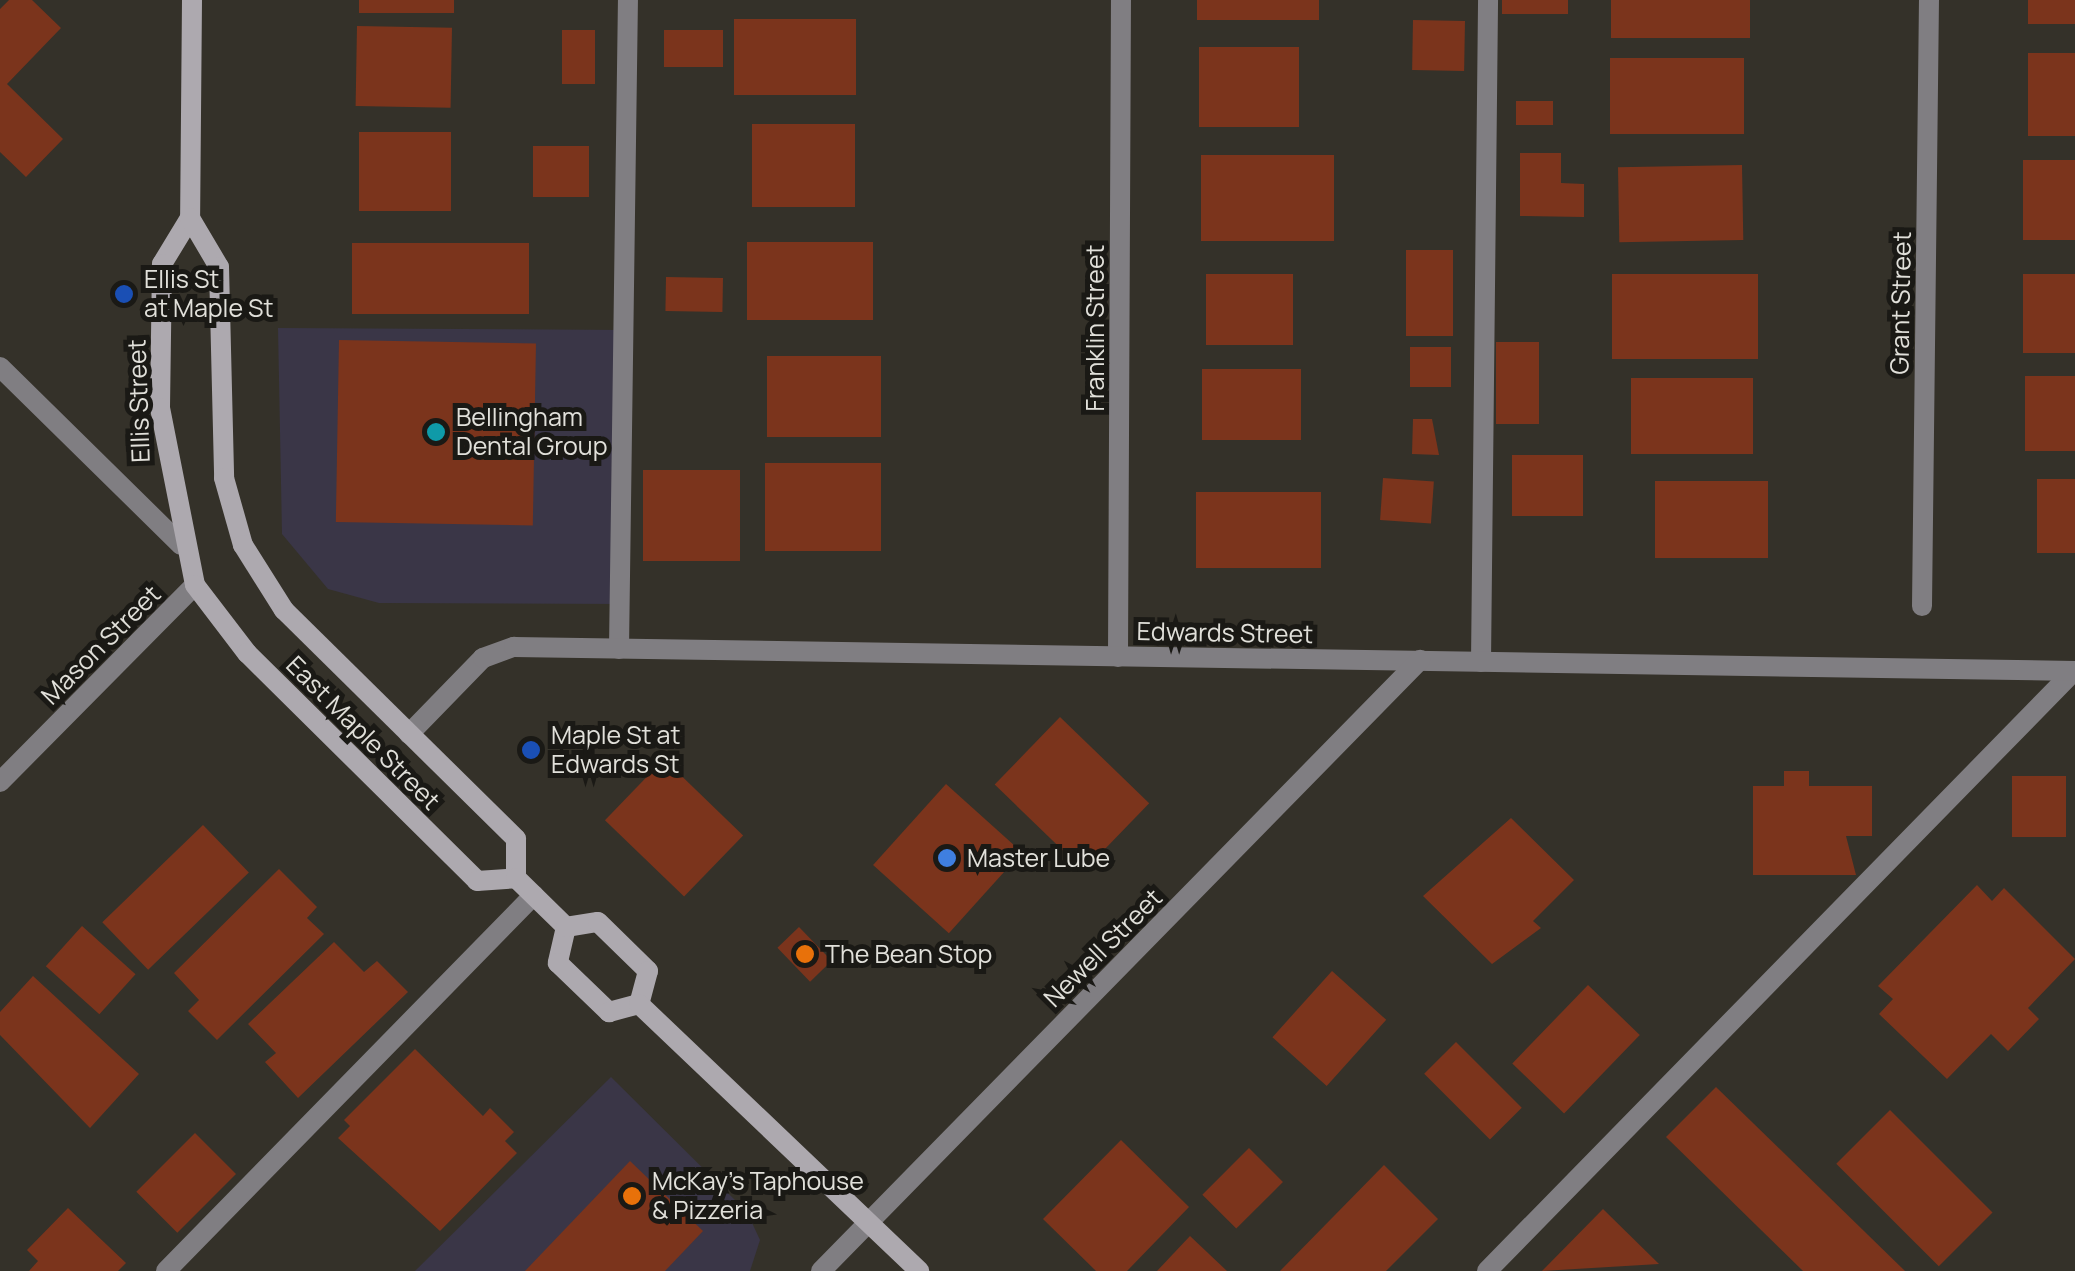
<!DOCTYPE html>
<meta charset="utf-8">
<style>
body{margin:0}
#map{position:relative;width:2075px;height:1271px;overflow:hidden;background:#343129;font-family:Manrope,sans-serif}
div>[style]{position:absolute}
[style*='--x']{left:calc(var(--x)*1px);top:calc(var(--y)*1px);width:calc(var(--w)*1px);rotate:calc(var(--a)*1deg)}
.commercial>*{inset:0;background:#3a3647}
.building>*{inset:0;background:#7b341c;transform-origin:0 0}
.lane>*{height:20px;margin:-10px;padding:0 10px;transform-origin:10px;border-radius:10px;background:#807e82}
.street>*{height:20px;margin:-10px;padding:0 10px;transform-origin:10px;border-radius:10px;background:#807e82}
.secondary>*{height:20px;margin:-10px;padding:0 10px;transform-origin:10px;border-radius:10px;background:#ada9af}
.dots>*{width:28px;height:28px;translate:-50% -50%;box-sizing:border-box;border:5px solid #1a1915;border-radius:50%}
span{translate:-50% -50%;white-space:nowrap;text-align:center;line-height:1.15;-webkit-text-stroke:10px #1a1915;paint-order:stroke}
.poi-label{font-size:25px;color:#e1e0da}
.left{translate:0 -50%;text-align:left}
.street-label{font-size:25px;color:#e1e0da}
</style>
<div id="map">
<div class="commercial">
<div style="clip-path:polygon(278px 328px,629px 330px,626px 604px,379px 603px,328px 589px,282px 534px)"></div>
<div style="clip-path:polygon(611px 1077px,747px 1212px,760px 1240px,750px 1271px,415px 1271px)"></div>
</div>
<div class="building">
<div style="clip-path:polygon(9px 0,32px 0,61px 28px,7px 84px,63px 139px,26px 177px,0 152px,0 9px)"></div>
<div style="left:359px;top:0;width:95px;height:13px"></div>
<div style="left:1197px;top:0;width:122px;height:20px"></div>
<div style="left:1502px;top:0;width:66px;height:14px"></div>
<div style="left:1611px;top:0;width:139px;height:38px"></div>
<div style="left:2028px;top:0;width:47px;height:24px"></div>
<div style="left:734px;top:19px;width:122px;height:76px"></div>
<div style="left:1413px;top:20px;width:52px;height:50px;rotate:1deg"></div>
<div style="left:357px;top:26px;width:95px;height:80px;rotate:1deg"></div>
<div style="left:562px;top:30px;width:33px;height:54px"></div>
<div style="left:664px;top:30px;width:59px;height:37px"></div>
<div style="left:1199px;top:47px;width:100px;height:80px"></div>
<div style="left:2028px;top:53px;width:47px;height:83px"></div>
<div style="left:1610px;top:58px;width:134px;height:76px"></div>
<div style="left:1553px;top:101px;width:24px;height:37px;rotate:90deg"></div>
<div style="left:752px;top:124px;width:103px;height:83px"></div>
<div style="left:359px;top:132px;width:92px;height:79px"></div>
<div style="left:533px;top:146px;width:56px;height:51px"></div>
<div style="clip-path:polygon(1520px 153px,1561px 153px,1561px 183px,1584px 184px,1584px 217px,1520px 216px)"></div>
<div style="left:1201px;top:155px;width:133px;height:86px"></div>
<div style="left:2023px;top:160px;width:52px;height:80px"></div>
<div style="left:1742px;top:165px;width:75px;height:124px;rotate:89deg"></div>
<div style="left:747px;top:242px;width:126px;height:78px"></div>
<div style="left:352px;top:243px;width:177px;height:71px"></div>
<div style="left:1406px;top:250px;width:47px;height:86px"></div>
<div style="left:1206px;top:274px;width:87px;height:71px"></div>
<div style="left:1612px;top:274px;width:146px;height:85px"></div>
<div style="left:2023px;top:274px;width:52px;height:79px"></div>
<div style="left:666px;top:277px;width:57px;height:34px;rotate:1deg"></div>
<div style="left:339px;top:340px;width:197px;height:182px;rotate:1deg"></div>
<div style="left:1496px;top:342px;width:43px;height:82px"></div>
<div style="left:1410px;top:347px;width:41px;height:40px"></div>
<div style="left:881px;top:356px;width:81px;height:114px;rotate:90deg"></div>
<div style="left:1202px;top:369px;width:99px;height:71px"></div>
<div style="left:2025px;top:376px;width:50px;height:75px"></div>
<div style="left:1631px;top:378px;width:122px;height:76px"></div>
<div style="clip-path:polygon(1413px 419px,1432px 419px,1439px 455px,1412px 454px)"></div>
<div style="left:1512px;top:455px;width:71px;height:61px"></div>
<div style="left:765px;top:463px;width:116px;height:88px"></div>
<div style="left:643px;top:470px;width:97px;height:91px"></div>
<div style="left:1383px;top:478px;width:51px;height:42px;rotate:4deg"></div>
<div style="left:2037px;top:479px;width:38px;height:74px"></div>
<div style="left:1655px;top:481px;width:113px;height:77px"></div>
<div style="left:1196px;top:492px;width:125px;height:76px"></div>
<div style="left:1060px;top:717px;width:124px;height:94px;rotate:44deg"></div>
<div style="left:664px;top:759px;width:110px;height:85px;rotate:44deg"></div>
<div style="clip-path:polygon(1784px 771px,1809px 771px,1809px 786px,1872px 786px,1872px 836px,1846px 836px,1856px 875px,1753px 875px,1753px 786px,1784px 786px)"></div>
<div style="left:2012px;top:776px;width:54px;height:61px"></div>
<div style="left:946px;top:784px;width:102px;height:109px;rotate:42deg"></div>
<div style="clip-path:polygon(1511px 818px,1574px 880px,1533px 921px,1541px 928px,1492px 964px,1423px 896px)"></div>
<div style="left:203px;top:825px;width:66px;height:140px;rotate:46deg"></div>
<div style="clip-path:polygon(279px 869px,317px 907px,307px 918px,324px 934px,217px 1040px,188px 1011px,199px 1000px,174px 973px)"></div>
<div style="clip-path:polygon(1977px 885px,1992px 901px,2004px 888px,2075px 959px,2028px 1008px,2039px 1019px,2008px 1051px,1991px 1034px,1947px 1079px,1879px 1014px,1893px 999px,1878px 986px)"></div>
<div style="left:82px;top:926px;width:72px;height:54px;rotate:42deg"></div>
<div style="left:799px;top:927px;width:47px;height:30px;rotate:46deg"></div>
<div style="clip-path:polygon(334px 942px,364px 972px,377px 961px,408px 992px,298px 1098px,265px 1062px,276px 1053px,248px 1024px)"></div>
<div style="left:1332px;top:971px;width:73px;height:89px;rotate:42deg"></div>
<div style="clip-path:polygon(33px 976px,139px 1074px,90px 1128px,0 1035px,0 1012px)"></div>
<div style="left:1588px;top:985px;width:72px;height:109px;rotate:44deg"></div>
<div style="left:1456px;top:1042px;width:93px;height:45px;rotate:45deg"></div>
<div style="clip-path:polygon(415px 1049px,483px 1116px,490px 1108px,514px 1132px,505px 1141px,517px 1153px,440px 1231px,338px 1138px,350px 1126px,344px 1120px)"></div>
<div style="clip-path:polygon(1716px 1087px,1905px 1271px,1803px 1271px,1666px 1137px)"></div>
<div style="left:1890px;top:1110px;width:145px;height:76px;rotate:45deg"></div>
<div style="left:195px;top:1133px;width:58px;height:83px;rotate:45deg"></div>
<div style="clip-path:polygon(1121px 1140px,1189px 1207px,1127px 1271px,1096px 1271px,1043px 1219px)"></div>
<div style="left:1249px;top:1148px;width:48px;height:66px;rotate:45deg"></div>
<div style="clip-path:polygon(630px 1161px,703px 1231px,665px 1271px,525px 1271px)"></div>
<div style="clip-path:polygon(1384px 1165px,1438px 1219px,1386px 1271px,1280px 1271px)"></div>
<div style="clip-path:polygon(68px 1208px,126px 1263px,118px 1271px,29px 1271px,38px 1261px,27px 1250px)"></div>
<div style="clip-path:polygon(1603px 1209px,1659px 1264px,1542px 1271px)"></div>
<div style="clip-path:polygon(1190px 1236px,1227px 1271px,1157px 1271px)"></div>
</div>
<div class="lane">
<div style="--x:619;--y:649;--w:649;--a:-89.21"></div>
<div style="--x:1481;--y:662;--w:662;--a:-89.39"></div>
<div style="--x:166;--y:1271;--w:526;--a:-45.62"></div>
<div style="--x:1487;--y:1271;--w:839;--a:-45.63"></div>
</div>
<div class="street">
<div style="--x:0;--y:367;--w:254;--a:44.5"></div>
<div style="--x:1922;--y:606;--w:606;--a:-89.34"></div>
<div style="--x:1118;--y:657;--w:657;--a:-89.74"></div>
<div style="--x:409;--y:734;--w:106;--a:-45.8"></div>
<div style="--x:483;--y:658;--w:33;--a:-20"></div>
<div style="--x:514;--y:647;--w:1561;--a:0.88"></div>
<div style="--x:0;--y:782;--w:277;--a:-45.3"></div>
<div style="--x:821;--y:1271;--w:856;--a:-45.57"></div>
</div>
<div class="secondary">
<div style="--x:192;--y:0;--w:218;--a:90.5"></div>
<div style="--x:190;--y:218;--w:54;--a:121.3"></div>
<div style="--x:162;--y:264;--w:144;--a:90.8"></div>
<div style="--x:160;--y:408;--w:180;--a:78.8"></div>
<div style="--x:195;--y:585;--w:86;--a:52.6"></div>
<div style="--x:247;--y:653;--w:324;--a:44.7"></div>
<div style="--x:477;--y:881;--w:39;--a:-4"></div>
<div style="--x:190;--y:218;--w:57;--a:59.4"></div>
<div style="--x:219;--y:267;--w:211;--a:88.6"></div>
<div style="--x:224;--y:478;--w:70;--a:74.2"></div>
<div style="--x:243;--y:545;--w:77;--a:57.8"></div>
<div style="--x:284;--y:610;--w:326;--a:44.6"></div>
<div style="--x:516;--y:839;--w:39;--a:90"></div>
<div style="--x:516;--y:878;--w:70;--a:44.4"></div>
<div style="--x:566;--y:927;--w:37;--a:103"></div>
<div style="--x:558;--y:963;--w:71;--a:43.9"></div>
<div style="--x:609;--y:1012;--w:31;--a:-15"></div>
<div style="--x:566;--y:927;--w:32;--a:-9"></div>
<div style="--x:598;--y:922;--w:70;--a:44.4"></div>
<div style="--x:648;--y:971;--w:34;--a:105"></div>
<div style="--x:639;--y:1004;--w:387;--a:43.6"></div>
</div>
<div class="dots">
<div style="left:124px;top:294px;background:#1a4fb4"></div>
<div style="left:436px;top:432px;background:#0f9aa8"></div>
<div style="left:531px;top:750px;background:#1a4fb4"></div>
<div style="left:947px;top:858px;background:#3f7fe0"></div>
<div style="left:805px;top:954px;background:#e8710a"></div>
<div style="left:632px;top:1196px;background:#e8710a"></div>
</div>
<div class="poi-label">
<span class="left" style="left:144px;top:294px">Ellis St<br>at Maple St</span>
<span class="left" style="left:456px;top:432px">Bellingham<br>Dental Group</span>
<span class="left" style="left:551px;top:750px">Maple St at<br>Edwards St</span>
<span class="left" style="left:967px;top:858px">Master Lube</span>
<span class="left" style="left:825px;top:954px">The Bean Stop</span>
<span class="left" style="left:652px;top:1196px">McKay’s Taphouse<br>&amp; Pizzeria</span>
</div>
<div class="street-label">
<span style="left:1901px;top:303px;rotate:-89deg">Grant Street</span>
<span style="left:1095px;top:328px;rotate:-90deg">Franklin Street</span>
<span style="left:139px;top:401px;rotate:-92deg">Ellis Street</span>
<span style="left:1225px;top:633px;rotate:1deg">Edwards Street</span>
<span style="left:101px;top:645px;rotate:-45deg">Mason Street</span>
<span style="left:363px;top:733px;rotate:45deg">East Maple Street</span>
<span style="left:1103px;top:948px;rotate:-45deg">Newell Street</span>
</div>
</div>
